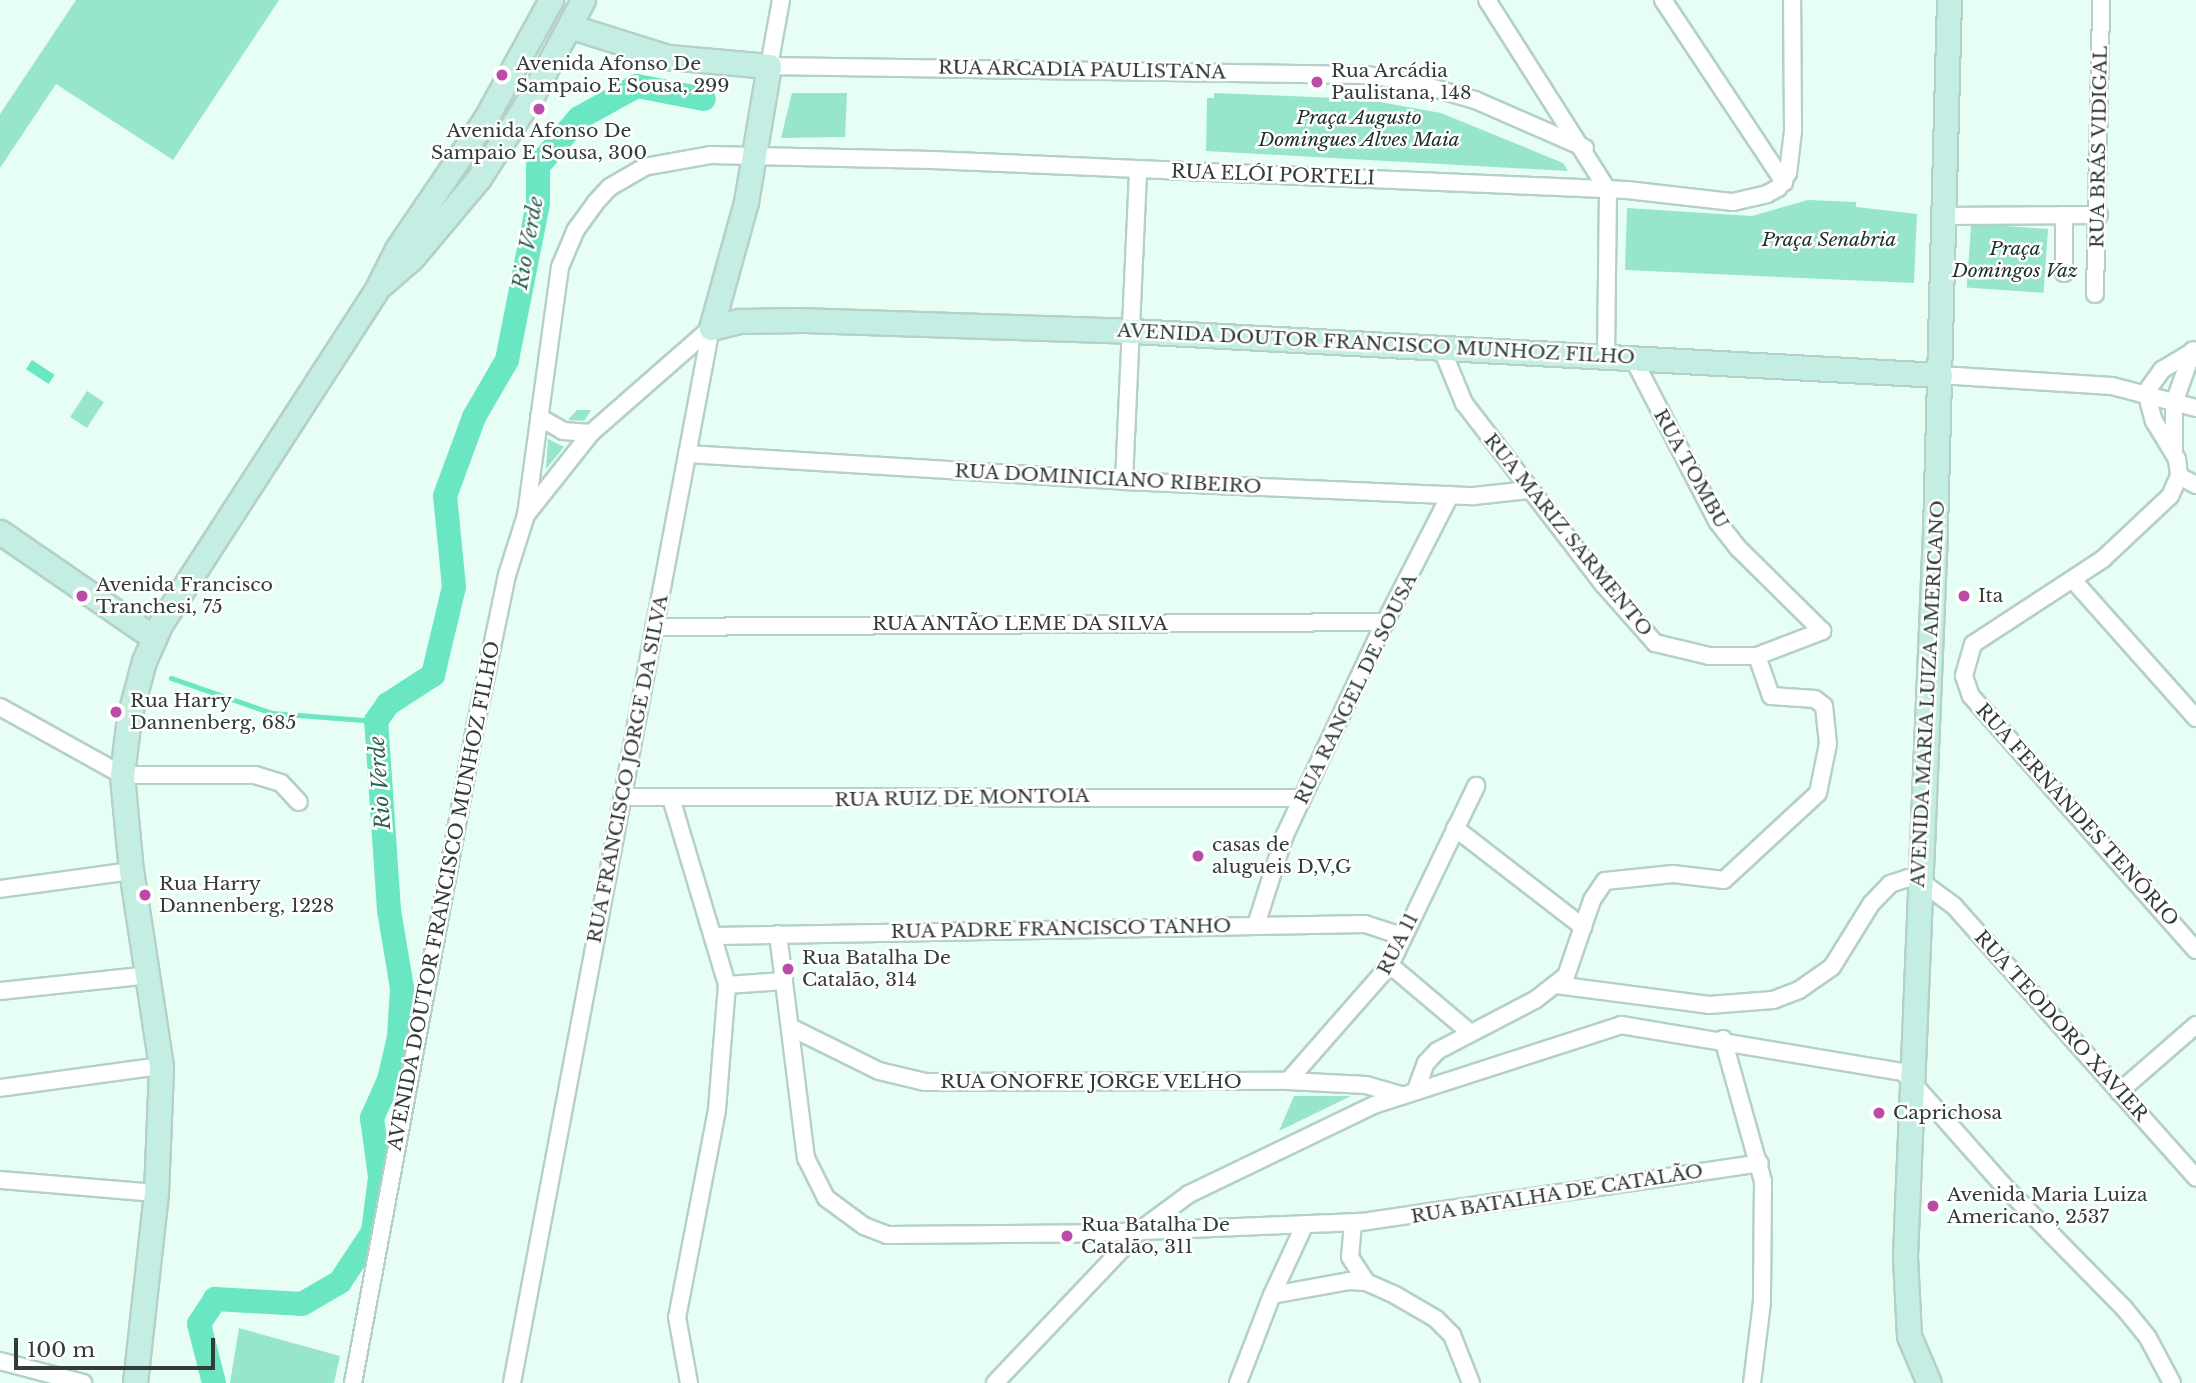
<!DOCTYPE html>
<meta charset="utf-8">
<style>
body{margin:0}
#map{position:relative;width:2196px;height:1383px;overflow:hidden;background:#e7fef5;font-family:"Libre Baskerville",serif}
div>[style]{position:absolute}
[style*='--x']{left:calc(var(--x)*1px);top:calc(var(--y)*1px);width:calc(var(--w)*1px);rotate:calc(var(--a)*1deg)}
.green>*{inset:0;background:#97e5cc;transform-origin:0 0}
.water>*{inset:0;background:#6be6c3;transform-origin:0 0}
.stream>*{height:4.5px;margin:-2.25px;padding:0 2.25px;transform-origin:2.25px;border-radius:2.25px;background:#6be6c3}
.river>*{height:24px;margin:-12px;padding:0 12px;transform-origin:12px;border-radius:12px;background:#6be6c3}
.roads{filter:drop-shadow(2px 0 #b5d0c7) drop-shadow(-2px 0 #b5d0c7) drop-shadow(0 2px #b5d0c7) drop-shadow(0 -2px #b5d0c7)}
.street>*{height:16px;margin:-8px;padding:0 8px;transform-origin:8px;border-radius:8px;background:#fff}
.secondary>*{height:23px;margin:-11.5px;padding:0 11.5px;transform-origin:11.5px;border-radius:11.5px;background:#c4eee4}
.dots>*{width:19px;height:19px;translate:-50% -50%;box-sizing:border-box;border:4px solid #fff;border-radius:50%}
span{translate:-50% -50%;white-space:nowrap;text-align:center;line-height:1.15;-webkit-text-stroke:5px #fff;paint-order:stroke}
.poi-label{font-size:19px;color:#313c38}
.left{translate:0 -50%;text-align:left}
.street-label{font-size:19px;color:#313c38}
.park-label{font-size:19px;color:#1a3029;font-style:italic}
.water-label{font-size:21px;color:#2e6153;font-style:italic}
.scale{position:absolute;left:14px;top:1338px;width:201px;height:32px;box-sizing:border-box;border:4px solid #313c38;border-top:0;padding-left:9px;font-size:21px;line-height:24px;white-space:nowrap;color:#313c38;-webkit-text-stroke:5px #fff;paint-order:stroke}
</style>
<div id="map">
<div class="green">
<div style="clip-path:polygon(76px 0,279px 0,173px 160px,56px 84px,0 168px,0 114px)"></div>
<div style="clip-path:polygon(792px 93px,847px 93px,845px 137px,781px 138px)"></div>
<div style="clip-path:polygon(1214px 93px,1363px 99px,1441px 113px,1563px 163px,1568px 171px,1206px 151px,1207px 98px,1214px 98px)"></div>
<div style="clip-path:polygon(1808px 200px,1856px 202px,1856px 207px,1917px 214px,1914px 283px,1625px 270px,1627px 208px,1752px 216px)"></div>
<div style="left:2048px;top:229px;width:64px;height:77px;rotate:94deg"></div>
<div style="left:87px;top:391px;width:20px;height:31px;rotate:33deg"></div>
<div style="clip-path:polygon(577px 410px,591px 410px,584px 421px,568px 420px)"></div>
<div style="clip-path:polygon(548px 439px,564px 447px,546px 469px)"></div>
<div style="clip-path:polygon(1294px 1096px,1351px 1096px,1279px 1131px)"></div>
<div style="clip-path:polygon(239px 1328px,340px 1356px,334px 1383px,230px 1383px)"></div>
</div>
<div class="water">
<div style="left:32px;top:360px;width:27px;height:11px;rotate:33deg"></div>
</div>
<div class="stream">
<div style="--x:171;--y:678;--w:107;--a:19.1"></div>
<div style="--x:272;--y:713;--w:104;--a:4.4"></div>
</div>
<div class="river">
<div style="--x:214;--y:1383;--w:61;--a:-104.3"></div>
<div style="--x:199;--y:1324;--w:30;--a:-57"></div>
<div style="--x:215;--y:1299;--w:87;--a:3.3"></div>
<div style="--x:302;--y:1304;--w:44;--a:-30.1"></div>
<div style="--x:340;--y:1282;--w:60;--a:-56.6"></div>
<div style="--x:373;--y:1232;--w:55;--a:-82.7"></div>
<div style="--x:380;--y:1177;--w:60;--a:-97.7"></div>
<div style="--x:372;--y:1118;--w:42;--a:-65.9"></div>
<div style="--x:389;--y:1080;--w:44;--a:-76.9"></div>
<div style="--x:399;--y:1037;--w:49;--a:-86.5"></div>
<div style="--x:402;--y:988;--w:79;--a:-99.5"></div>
<div style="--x:389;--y:910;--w:189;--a:-93.9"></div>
<div style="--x:376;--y:721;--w:21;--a:-55"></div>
<div style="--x:388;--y:704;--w:54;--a:-32.8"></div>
<div style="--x:433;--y:675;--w:90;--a:-76.6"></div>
<div style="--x:454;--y:587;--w:91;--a:-95.6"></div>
<div style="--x:445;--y:496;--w:84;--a:-69.8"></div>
<div style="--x:474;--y:417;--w:66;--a:-59.9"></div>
<div style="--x:507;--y:360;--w:160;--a:-78.8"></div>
<div style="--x:538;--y:203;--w:37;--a:-90"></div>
<div style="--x:538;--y:166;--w:63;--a:-49.5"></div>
<div style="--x:579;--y:118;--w:66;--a:-28.9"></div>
<div style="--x:637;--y:86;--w:68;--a:11"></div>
</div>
<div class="roads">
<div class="street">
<div style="--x:781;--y:0;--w:67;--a:100.3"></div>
<div style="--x:769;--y:66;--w:597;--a:0.86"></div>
<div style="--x:1366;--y:75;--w:43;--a:7.9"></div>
<div style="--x:1409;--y:81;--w:69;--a:16.1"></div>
<div style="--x:1475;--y:100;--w:120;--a:23.6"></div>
<div style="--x:1487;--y:0;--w:226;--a:57.6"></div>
<div style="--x:1608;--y:191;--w:166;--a:90.7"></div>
<div style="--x:1663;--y:0;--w:219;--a:56.4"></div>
<div style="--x:2064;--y:215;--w:58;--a:90"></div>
<div style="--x:1942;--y:216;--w:157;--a:-0.4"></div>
<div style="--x:2095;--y:294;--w:294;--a:-88.8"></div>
<div style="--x:1441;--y:347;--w:61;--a:67.7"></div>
<div style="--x:1464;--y:403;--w:228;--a:52.5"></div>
<div style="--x:1603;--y:584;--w:79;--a:48.6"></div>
<div style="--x:1655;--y:643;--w:56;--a:13.5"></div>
<div style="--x:1709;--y:656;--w:48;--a:0"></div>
<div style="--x:1757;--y:656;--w:70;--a:-21"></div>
<div style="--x:1822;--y:631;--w:118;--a:-135.3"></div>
<div style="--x:1738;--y:548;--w:34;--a:-128"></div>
<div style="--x:1717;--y:521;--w:183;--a:-117.3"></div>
<div style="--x:2190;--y:353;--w:33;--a:149"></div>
<div style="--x:2162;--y:370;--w:27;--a:126"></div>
<div style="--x:2146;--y:392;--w:30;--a:75"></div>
<div style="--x:2154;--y:421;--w:44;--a:58.8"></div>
<div style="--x:2177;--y:459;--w:17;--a:83"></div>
<div style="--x:2179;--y:476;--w:22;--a:114"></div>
<div style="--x:2170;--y:496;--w:92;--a:136.8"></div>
<div style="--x:2103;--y:559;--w:155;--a:146.8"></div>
<div style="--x:1973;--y:644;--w:33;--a:106"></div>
<div style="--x:1964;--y:676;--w:21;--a:71"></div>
<div style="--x:1971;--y:696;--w:339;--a:48.5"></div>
<div style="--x:1940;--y:375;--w:172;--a:3.7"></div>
<div style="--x:2112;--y:386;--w:87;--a:14.7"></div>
<div style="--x:539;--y:417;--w:28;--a:30"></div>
<div style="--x:563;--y:431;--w:28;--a:4"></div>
<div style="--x:2174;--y:451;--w:48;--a:-90"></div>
<div style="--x:2174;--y:403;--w:56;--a:-70.3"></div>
<div style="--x:687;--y:454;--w:438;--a:3.5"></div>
<div style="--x:1124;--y:481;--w:350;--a:2.5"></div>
<div style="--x:1474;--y:496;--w:55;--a:-6.2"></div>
<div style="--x:2179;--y:476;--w:19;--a:28"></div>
<div style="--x:1124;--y:481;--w:312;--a:-87.4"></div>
<div style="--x:526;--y:515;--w:250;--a:-82.2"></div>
<div style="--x:560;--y:267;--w:39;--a:-67"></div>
<div style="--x:575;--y:231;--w:34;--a:-54"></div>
<div style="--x:595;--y:203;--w:22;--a:-47"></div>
<div style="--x:610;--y:187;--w:39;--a:-30"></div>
<div style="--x:644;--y:167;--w:67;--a:-10.3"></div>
<div style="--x:710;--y:155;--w:222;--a:1.3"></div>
<div style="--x:932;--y:160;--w:696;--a:2.47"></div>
<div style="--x:1627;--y:190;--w:107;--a:6.5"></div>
<div style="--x:1733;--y:202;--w:35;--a:-13"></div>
<div style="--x:1767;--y:194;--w:13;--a:-29"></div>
<div style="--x:1778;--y:188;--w:18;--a:-56"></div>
<div style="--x:1788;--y:173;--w:42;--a:-83.2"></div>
<div style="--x:1793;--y:131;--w:131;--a:-90.4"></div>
<div style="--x:2073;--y:580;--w:185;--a:48.3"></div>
<div style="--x:654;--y:627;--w:732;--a:-0.39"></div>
<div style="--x:0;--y:707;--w:140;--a:29.1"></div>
<div style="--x:122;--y:775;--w:133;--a:0"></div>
<div style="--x:255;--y:775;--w:27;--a:17"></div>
<div style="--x:281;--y:783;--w:26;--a:47"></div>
<div style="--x:623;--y:797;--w:679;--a:0.08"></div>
<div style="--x:671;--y:798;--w:195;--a:73.3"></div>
<div style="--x:727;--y:985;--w:125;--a:94.6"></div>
<div style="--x:717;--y:1110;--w:211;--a:100.9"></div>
<div style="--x:677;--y:1317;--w:67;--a:79.7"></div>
<div style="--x:1455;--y:828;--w:162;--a:37.7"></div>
<div style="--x:0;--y:889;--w:132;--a:-7.8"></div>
<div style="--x:1256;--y:925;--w:92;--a:-72.3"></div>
<div style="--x:1284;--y:837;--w:224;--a:-64.9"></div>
<div style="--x:1379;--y:634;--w:156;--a:-62.9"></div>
<div style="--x:778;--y:934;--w:226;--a:82.9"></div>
<div style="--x:806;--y:1158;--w:45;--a:63.4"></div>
<div style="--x:826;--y:1198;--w:47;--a:36.4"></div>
<div style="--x:864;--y:1226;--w:25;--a:21"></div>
<div style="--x:887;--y:1235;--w:209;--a:-0.5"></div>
<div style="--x:1096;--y:1233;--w:266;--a:-2.4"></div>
<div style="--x:1362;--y:1222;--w:402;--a:-8.4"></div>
<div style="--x:716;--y:936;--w:649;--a:-1.06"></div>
<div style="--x:1365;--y:924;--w:40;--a:18"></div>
<div style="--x:1390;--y:965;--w:102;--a:40.2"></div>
<div style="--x:727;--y:985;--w:57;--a:-4"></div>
<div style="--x:1556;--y:985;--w:154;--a:7.4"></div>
<div style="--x:1709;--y:1005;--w:64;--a:-4.5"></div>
<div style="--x:1773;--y:1000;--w:28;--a:-21"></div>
<div style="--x:1799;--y:990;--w:40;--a:-34.9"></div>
<div style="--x:1832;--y:967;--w:74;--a:-58.2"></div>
<div style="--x:1871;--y:904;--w:28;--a:-46"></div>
<div style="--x:1890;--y:884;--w:19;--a:-18"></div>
<div style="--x:1908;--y:878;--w:11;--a:10"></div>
<div style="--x:1919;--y:880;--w:44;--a:36.6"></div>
<div style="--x:1954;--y:906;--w:364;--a:48.3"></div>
<div style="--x:0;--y:991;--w:150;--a:-6.1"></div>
<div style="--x:790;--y:1027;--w:99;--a:26.3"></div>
<div style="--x:879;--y:1071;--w:47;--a:13.4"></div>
<div style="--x:925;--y:1082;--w:363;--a:-0.2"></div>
<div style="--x:1288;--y:1081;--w:78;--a:2.9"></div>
<div style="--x:1366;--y:1085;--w:37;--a:16"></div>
<div style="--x:1723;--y:1039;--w:148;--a:74.3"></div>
<div style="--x:1763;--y:1181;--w:121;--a:90.5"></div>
<div style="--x:1762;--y:1302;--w:82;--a:97"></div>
<div style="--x:1288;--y:1081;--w:154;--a:-48.7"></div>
<div style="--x:1390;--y:965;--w:199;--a:-64.3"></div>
<div style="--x:0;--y:1088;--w:162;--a:-7.8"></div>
<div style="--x:1416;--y:1090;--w:29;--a:-70"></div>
<div style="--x:1426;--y:1063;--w:16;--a:-47"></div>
<div style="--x:1437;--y:1051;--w:110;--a:-27.5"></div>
<div style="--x:1535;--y:1000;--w:39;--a:-38"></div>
<div style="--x:1566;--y:976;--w:80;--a:-71.1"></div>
<div style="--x:1592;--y:900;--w:23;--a:-56"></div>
<div style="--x:1605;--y:881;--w:68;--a:-5.9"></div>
<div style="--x:1673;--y:874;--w:51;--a:6.7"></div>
<div style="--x:1724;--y:880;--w:128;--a:-42.8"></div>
<div style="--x:1818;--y:793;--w:50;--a:-78.5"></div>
<div style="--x:1828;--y:744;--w:38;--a:-96"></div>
<div style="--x:1824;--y:706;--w:11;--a:-142"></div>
<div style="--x:1815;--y:699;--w:44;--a:-176.1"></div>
<div style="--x:1771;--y:696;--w:42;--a:-109.3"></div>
<div style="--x:2119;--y:1092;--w:102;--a:-41"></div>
<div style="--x:0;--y:1180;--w:157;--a:4.8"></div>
<div style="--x:1353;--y:1223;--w:34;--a:95"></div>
<div style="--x:1350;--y:1257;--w:30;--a:57"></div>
<div style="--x:1272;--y:1295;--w:76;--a:-65.1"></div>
<div style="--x:0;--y:1361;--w:86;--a:14.8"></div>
<div style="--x:353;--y:1383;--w:666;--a:-79.45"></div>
<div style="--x:475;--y:728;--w:156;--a:-78.2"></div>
<div style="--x:507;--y:575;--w:63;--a:-72.4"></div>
<div style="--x:526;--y:515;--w:105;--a:-51.6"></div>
<div style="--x:591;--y:433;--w:159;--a:-41.2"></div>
<div style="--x:512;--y:1383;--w:1074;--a:-79.32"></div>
<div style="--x:995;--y:1383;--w:209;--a:-46.5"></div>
<div style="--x:1139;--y:1231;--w:62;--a:-36.5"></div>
<div style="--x:1189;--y:1194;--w:205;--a:-25.7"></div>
<div style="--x:1374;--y:1105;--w:260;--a:-17.9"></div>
<div style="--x:1621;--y:1025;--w:286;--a:9.5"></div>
<div style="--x:1903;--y:1072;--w:149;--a:48.5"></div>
<div style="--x:2002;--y:1184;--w:174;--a:45.5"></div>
<div style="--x:2124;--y:1308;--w:38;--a:51"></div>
<div style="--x:2148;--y:1338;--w:51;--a:61.9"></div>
<div style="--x:1238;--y:1383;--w:94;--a:-68.9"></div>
<div style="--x:1272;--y:1295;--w:78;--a:-10.3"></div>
<div style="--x:1349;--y:1281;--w:17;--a:3"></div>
<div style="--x:1366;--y:1282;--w:32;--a:24"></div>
<div style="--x:1395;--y:1295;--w:48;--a:30.3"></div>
<div style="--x:1436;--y:1319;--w:23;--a:45"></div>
<div style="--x:1452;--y:1335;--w:52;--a:68.4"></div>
</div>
<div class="secondary">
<div style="--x:572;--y:27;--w:101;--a:17.4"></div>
<div style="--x:668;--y:57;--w:101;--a:5.1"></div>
<div style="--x:769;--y:66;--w:138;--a:99.6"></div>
<div style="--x:746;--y:202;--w:131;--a:105.5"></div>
<div style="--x:382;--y:284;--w:38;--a:-41"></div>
<div style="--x:411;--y:259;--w:106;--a:-50"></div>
<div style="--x:479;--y:178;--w:102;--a:-57.4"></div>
<div style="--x:534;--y:92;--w:104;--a:-62"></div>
<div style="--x:711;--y:328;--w:30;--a:-14"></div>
<div style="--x:740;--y:321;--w:61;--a:-0.9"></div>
<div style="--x:801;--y:320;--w:331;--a:1.9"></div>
<div style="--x:1132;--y:331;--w:809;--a:3.12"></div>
<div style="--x:0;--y:532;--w:187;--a:34.5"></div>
<div style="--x:135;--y:1383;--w:191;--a:-83.7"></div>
<div style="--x:156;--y:1193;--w:127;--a:-87.7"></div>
<div style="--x:161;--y:1066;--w:197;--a:-98.7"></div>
<div style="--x:131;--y:871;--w:96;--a:-95.4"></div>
<div style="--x:122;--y:775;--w:58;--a:-83.1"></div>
<div style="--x:129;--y:717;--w:58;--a:-75"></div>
<div style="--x:144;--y:661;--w:42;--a:-65.9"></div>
<div style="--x:161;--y:623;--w:400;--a:-57.1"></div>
<div style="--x:378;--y:287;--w:42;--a:-63.4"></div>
<div style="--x:397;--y:249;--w:158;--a:-55.8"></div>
<div style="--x:486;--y:118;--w:135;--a:-61.2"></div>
<div style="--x:1929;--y:1383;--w:51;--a:-113.1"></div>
<div style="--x:1909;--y:1336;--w:80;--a:-92.9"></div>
<div style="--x:1905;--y:1256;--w:727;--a:-87.63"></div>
<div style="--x:1935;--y:530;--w:530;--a:-88.49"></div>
</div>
</div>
<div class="dots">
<div style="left:502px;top:75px;background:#bb4ba7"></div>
<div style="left:1317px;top:82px;background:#bb4ba7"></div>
<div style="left:539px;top:109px;background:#bb4ba7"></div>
<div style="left:82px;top:596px;background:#bb4ba7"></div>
<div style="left:1964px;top:596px;background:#bb4ba7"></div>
<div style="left:116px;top:712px;background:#bb4ba7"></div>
<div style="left:1198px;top:856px;background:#bb4ba7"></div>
<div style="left:145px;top:895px;background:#bb4ba7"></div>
<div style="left:788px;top:969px;background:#bb4ba7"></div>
<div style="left:1879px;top:1113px;background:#bb4ba7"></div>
<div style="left:1933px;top:1206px;background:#bb4ba7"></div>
<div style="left:1067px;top:1236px;background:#bb4ba7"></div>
</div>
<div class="poi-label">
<span class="left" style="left:516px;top:75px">Avenida Afonso De<br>Sampaio E Sousa, 299</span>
<span class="left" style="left:1331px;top:82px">Rua Arcádia<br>Paulistana, 148</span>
<span style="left:539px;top:142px">Avenida Afonso De<br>Sampaio E Sousa, 300</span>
<span class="left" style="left:96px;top:596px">Avenida Francisco<br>Tranchesi, 75</span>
<span class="left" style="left:1978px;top:596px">Ita</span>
<span class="left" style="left:130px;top:712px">Rua Harry<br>Dannenberg, 685</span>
<span class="left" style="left:1212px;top:856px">casas de<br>alugueis D,V,G</span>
<span class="left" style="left:159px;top:895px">Rua Harry<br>Dannenberg, 1228</span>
<span class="left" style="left:802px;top:969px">Rua Batalha De<br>Catalão, 314</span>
<span class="left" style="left:1893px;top:1113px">Caprichosa</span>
<span class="left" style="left:1947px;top:1206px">Avenida Maria Luiza<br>Americano, 2537</span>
<span class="left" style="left:1081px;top:1236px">Rua Batalha De<br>Catalão, 311</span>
</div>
<div class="street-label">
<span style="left:1082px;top:70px;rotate:1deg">RUA ARCADIA PAULISTANA</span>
<span style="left:2099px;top:147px;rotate:-89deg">RUA BRÁS VIDIGAL</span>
<span style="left:1273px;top:175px;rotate:2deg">RUA ELÓI PORTELI</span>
<span style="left:1376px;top:344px;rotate:3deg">AVENIDA DOUTOR FRANCISCO MUNHOZ FILHO</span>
<span style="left:1691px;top:469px;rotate:61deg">RUA TOMBU</span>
<span style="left:1108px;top:479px;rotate:3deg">RUA DOMINICIANO RIBEIRO</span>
<span style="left:1568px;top:535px;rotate:51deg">RUA MARIZ SARMENTO</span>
<span style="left:1020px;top:624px">RUA ANTÃO LEME DA SILVA</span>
<span style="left:1356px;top:689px;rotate:-64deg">RUA RANGEL DE SOUSA</span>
<span style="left:1928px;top:694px;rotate:-87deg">AVENIDA MARIA LUIZA AMERICANO</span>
<span style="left:628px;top:769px;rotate:-79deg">RUA FRANCISCO JORGE DA SILVA</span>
<span style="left:962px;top:798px;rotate:-1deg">RUA RUIZ DE MONTOIA</span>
<span style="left:2077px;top:815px;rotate:48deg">RUA FERNANDES TENÓRIO</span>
<span style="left:444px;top:896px;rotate:-79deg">AVENIDA DOUTOR FRANCISCO MUNHOZ FILHO</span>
<span style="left:1061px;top:929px;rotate:-1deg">RUA PADRE FRANCISCO TANHO</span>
<span style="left:1398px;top:944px;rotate:-63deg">RUA 11</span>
<span style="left:2061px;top:1026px;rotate:48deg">RUA TEODORO XAVIER</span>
<span style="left:1091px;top:1082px">RUA ONOFRE JORGE VELHO</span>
<span style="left:1557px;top:1194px;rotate:-9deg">RUA BATALHA DE CATALÃO</span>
</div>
<div class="park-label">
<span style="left:1359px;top:129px">Praça Augusto<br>Domingues Alves Maia</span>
<span style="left:1829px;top:240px">Praça Senabria</span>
<span style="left:2015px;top:260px">Praça<br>Domingos Vaz</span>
</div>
<div class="water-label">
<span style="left:528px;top:243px;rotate:-80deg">Rio Verde</span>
<span style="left:380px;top:783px;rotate:-94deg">Rio Verde</span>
</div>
<div class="scale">100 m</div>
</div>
